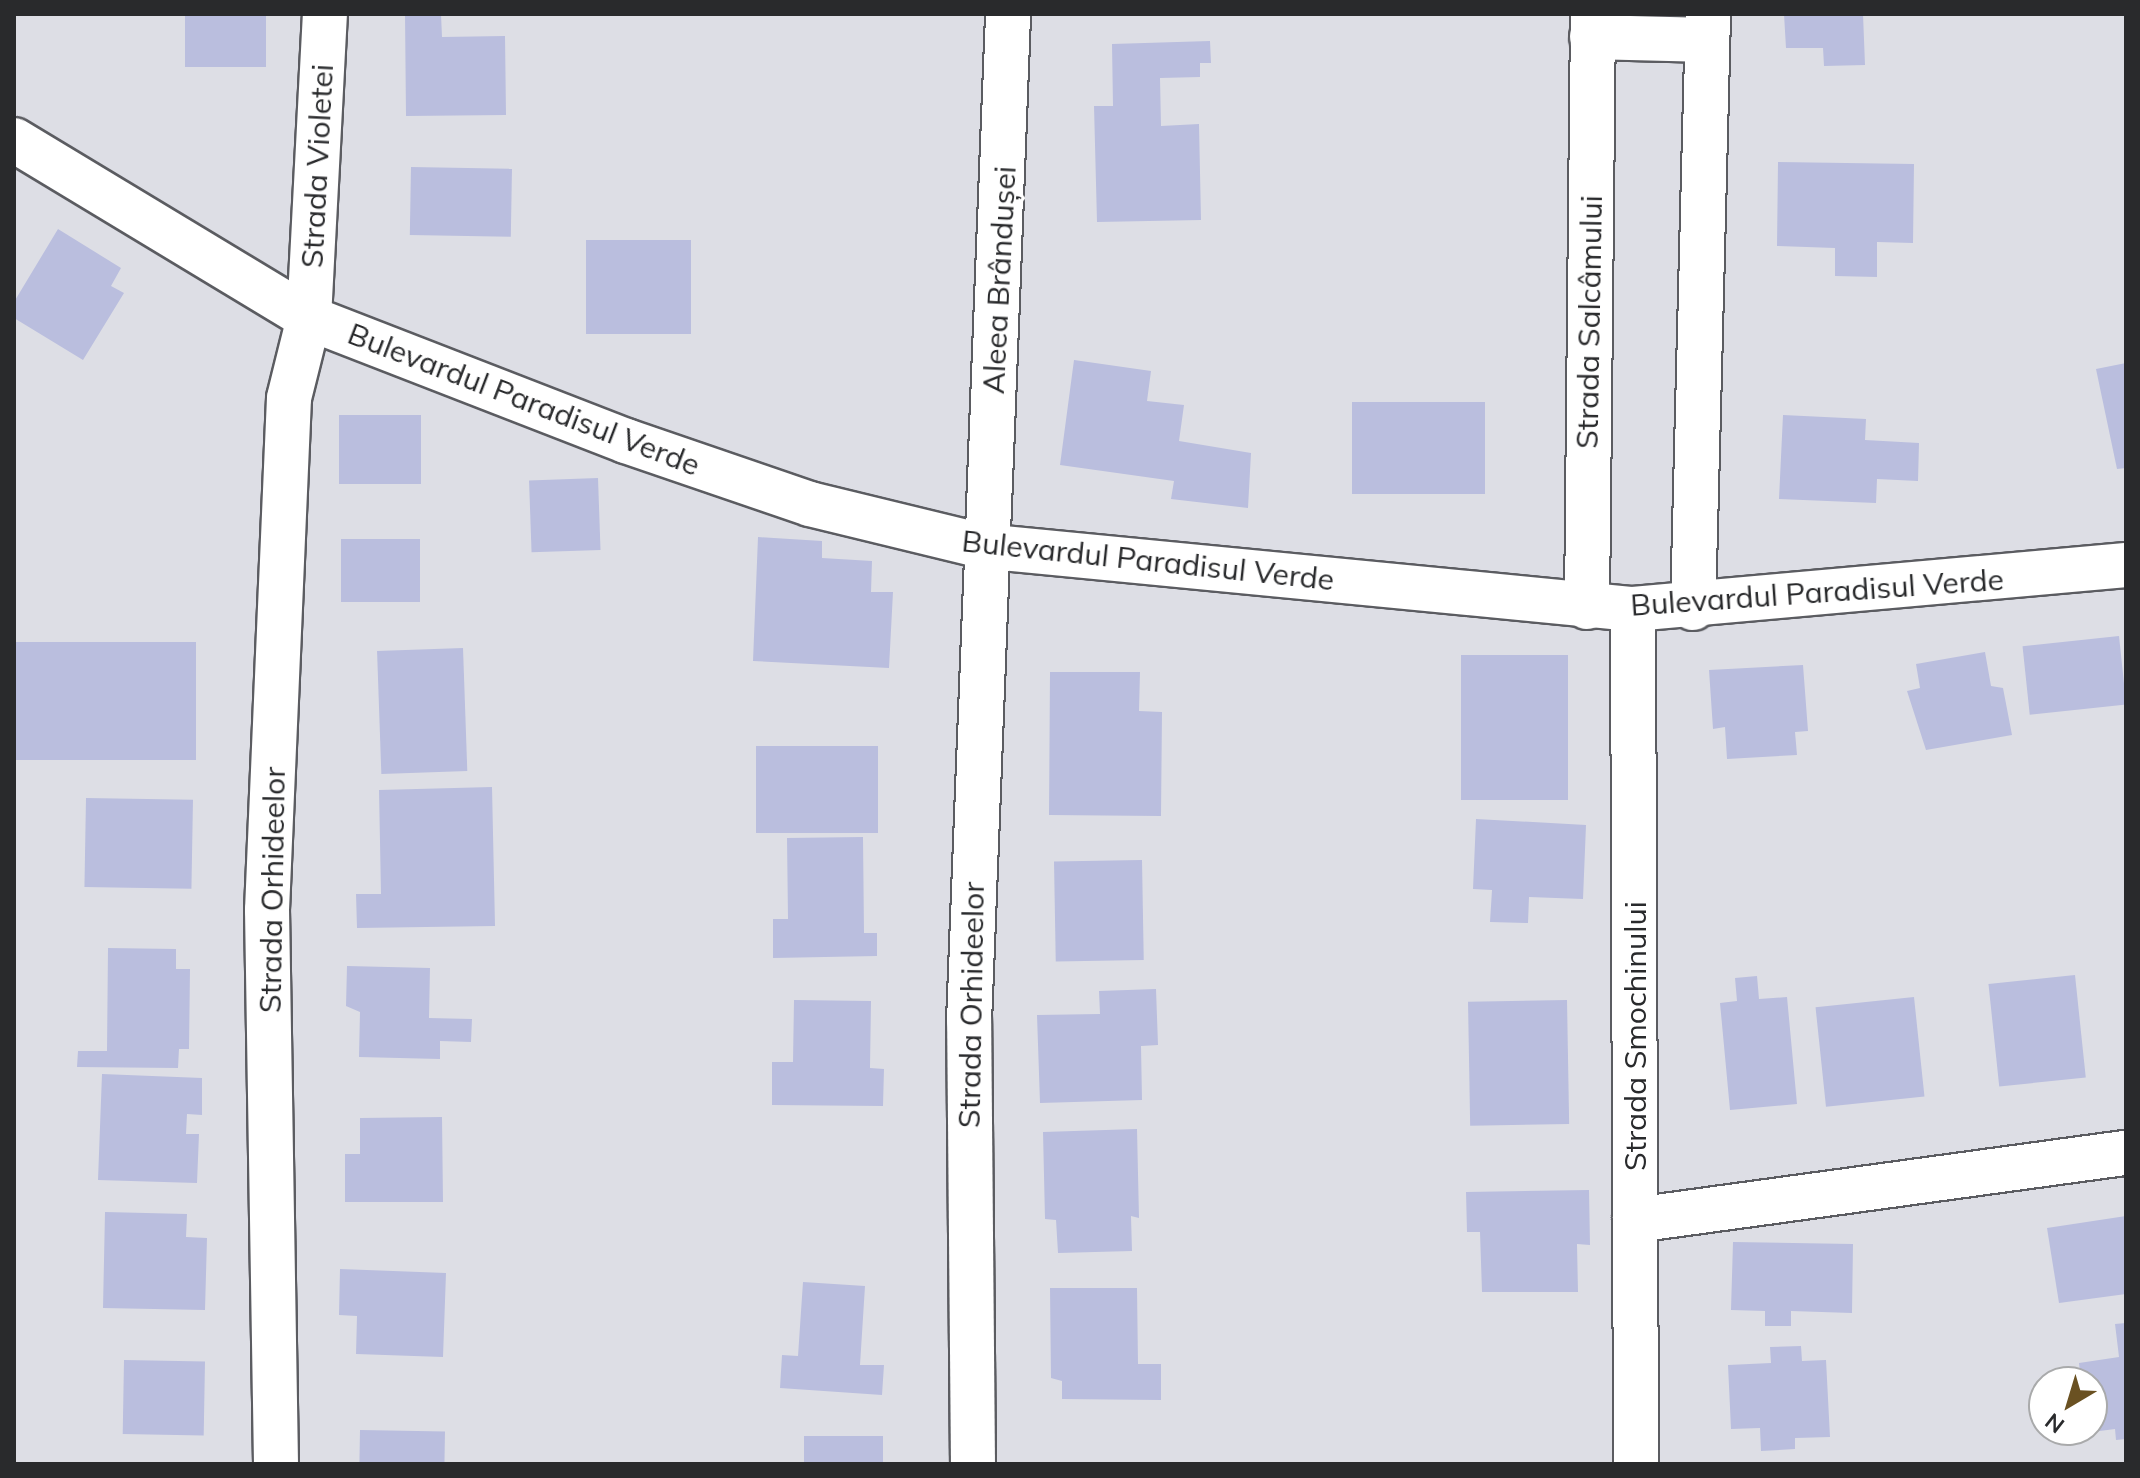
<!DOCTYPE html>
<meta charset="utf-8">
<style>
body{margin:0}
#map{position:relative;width:2140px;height:1478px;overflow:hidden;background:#dddee5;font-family:Mulish,sans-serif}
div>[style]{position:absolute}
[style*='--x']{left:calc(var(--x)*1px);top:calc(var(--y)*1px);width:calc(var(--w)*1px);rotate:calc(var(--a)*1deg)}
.building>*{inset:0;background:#babede;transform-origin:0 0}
.roads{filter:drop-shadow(2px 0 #5b5c61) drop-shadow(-2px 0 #5b5c61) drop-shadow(0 2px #5b5c61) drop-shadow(0 -2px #5b5c61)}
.street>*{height:44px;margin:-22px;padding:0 22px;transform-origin:22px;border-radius:22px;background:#fff}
.secondary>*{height:44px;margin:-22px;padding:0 22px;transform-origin:22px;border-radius:22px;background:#fff}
span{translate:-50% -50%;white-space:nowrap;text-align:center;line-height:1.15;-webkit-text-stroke:6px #fff;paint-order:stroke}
.street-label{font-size:30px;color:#292a2c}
.frame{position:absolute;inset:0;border:16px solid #292a2c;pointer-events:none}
.north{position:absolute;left:2028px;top:1366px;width:80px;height:80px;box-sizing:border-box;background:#fff;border:2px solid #a9aaab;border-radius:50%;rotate:218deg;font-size:22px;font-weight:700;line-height:32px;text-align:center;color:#292a2c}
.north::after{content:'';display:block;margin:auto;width:28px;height:36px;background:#6a5122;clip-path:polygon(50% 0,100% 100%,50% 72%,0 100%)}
</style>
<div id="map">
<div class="building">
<div style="left:185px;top:14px;width:81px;height:53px"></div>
<div style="clip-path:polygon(405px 14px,441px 14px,442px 37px,505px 36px,506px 115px,406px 116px)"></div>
<div style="clip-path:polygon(1784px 14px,1863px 14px,1865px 65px,1824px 66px,1823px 48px,1786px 48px)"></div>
<div style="clip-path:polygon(1210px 41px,1211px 63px,1200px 63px,1200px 77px,1160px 78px,1161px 126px,1199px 124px,1201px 220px,1097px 222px,1094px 106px,1113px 106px,1112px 44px)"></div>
<div style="clip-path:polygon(1778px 162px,1914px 164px,1913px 243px,1877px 242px,1877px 277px,1835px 276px,1835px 248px,1777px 246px)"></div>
<div style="left:411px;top:167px;width:101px;height:68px;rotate:1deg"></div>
<div style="clip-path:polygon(58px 229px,121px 268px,111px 286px,124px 293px,83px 360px,14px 318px,14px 302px)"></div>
<div style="left:586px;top:240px;width:105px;height:94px"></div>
<div style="clip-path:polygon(1074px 360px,1151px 371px,1147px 401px,1184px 405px,1179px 441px,1251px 453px,1248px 508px,1171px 499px,1174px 481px,1060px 465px)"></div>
<div style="clip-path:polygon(2126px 363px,2126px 468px,2117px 469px,2096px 369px)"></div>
<div style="left:1352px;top:402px;width:133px;height:92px"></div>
<div style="left:339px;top:415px;width:82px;height:69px"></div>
<div style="clip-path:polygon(1783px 415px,1866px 419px,1865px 440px,1919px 443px,1918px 481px,1877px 479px,1876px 503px,1779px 499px)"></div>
<div style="left:598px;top:478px;width:72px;height:69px;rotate:88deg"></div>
<div style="clip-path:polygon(758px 537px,822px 541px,822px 558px,872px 561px,871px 592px,893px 592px,889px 668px,753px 661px)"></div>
<div style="left:341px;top:539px;width:79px;height:63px"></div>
<div style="left:2119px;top:636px;width:69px;height:97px;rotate:84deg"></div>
<div style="left:14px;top:642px;width:182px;height:118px"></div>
<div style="left:463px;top:648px;width:123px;height:86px;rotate:88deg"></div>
<div style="clip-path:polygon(1985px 652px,1991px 686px,2003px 688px,2012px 735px,1926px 750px,1907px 691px,1920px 688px,1916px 664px)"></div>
<div style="left:1461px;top:655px;width:107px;height:145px"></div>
<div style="clip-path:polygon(1803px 665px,1808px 731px,1795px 732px,1797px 755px,1727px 759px,1725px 727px,1713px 729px,1709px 670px)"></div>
<div style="clip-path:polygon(1050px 672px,1140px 672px,1139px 711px,1162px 712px,1161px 816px,1049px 815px)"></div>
<div style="left:756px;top:746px;width:122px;height:87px"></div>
<div style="clip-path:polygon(492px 787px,495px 926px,357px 928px,356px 894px,381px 894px,379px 790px)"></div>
<div style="left:86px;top:798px;width:107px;height:89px;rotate:1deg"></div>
<div style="clip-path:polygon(1476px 819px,1586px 825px,1583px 899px,1529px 897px,1528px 923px,1490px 922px,1492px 890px,1473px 889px)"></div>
<div style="clip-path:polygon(863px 837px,864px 933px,877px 933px,877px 956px,773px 958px,773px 919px,788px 919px,787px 838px)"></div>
<div style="left:1142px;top:860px;width:100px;height:88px;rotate:89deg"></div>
<div style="clip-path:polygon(108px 948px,176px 949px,176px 969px,190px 969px,189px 1049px,179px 1049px,178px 1068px,77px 1067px,78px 1051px,107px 1051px)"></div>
<div style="clip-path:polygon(347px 966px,430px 968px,429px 1018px,472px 1019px,471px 1042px,440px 1041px,440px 1059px,359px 1057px,360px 1012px,346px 1006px)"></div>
<div style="left:2075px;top:975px;width:103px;height:87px;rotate:84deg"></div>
<div style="clip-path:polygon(1757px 976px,1759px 999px,1787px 997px,1797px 1104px,1730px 1110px,1720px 1003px,1737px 1001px,1735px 978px)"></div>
<div style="clip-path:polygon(1156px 989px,1158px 1045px,1141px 1046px,1142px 1100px,1040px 1103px,1037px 1015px,1100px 1014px,1099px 991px)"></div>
<div style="left:1914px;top:997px;width:100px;height:99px;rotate:84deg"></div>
<div style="clip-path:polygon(794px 1000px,871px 1001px,870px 1068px,884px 1069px,883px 1106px,772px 1105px,772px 1062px,793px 1062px)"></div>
<div style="left:1567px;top:1000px;width:124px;height:99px;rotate:89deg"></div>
<div style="clip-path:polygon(102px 1074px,202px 1078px,202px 1115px,187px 1114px,186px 1134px,199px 1134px,197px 1183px,98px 1180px)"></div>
<div style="clip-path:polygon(442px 1117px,443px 1202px,345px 1202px,345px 1154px,360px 1154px,360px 1118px)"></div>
<div style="clip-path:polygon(1137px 1129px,1139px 1218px,1131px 1216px,1132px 1251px,1058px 1253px,1056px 1220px,1045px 1219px,1043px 1132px)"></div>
<div style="clip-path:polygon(1589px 1190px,1590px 1245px,1577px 1244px,1578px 1292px,1482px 1292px,1480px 1232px,1467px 1232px,1466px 1192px)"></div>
<div style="clip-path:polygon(105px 1212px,187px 1214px,186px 1237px,207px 1238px,205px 1310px,103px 1308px)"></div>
<div style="clip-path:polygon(2126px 1216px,2126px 1294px,2059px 1303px,2047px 1228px)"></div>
<div style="clip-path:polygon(1733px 1242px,1853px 1244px,1852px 1313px,1791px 1311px,1791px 1326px,1765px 1326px,1765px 1311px,1731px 1310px)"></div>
<div style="clip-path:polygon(340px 1269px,446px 1273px,443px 1357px,356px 1354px,357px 1316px,339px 1315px)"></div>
<div style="clip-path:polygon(803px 1282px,865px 1286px,860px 1365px,884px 1365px,882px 1395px,780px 1388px,782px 1355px,798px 1356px)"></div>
<div style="clip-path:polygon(1050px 1288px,1137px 1288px,1138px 1364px,1161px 1364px,1161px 1400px,1062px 1399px,1062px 1381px,1051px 1378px)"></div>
<div style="clip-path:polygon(2126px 1323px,2126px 1439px,2116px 1440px,2115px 1429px,2092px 1432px,2092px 1382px,2081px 1382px,2079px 1363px,2119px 1357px,2115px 1324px)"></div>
<div style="clip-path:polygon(1801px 1346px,1802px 1361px,1826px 1360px,1830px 1437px,1795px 1438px,1795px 1449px,1761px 1451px,1760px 1428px,1731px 1429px,1728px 1365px,1771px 1363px,1770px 1347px)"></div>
<div style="left:124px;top:1360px;width:81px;height:74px;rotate:1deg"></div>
<div style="left:360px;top:1430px;width:85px;height:34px;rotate:1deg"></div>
<div style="left:804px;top:1436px;width:79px;height:28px"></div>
</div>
<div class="roads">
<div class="street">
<div style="--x:1592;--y:37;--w:115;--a:1.5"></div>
<div style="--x:1587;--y:607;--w:593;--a:-89.42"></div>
<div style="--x:1693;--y:608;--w:594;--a:-88.55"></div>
<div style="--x:1633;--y:609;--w:855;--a:89.8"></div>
<div style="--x:1635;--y:1220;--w:496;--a:-7.8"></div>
<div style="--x:276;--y:1464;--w:554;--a:-90.93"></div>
<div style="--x:267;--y:910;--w:512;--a:-87.54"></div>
<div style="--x:289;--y:398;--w:82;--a:-76"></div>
<div style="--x:309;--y:318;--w:304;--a:-87"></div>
<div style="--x:973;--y:1464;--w:442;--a:-90.5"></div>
<div style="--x:969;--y:1022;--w:1009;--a:-87.78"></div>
</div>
<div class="secondary">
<div style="--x:14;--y:140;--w:345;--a:31.1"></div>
<div style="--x:309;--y:318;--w:340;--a:21.2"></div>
<div style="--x:626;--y:441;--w:194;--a:18.9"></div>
<div style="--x:810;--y:504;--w:177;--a:13.7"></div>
<div style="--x:982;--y:546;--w:654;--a:5.53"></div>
<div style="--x:1633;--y:609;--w:495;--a:-5.1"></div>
</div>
</div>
<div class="street-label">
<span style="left:317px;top:166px;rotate:-87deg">Strada Violetei</span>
<span style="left:999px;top:280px;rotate:-87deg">Aleea Brândușei</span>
<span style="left:1589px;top:322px;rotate:-89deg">Strada Salcâmului</span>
<span style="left:524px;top:399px;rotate:21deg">Bulevardul Paradisul Verde</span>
<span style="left:1148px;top:560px;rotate:6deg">Bulevardul Paradisul Verde</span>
<span style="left:1817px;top:592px;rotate:-4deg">Bulevardul Paradisul Verde</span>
<span style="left:272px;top:890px;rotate:-89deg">Strada Orhideelor</span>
<span style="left:971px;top:1005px;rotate:-89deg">Strada Orhideelor</span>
<span style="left:1635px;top:1036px;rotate:-90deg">Strada Smochinului</span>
</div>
<div class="frame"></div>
<div class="north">N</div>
</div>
